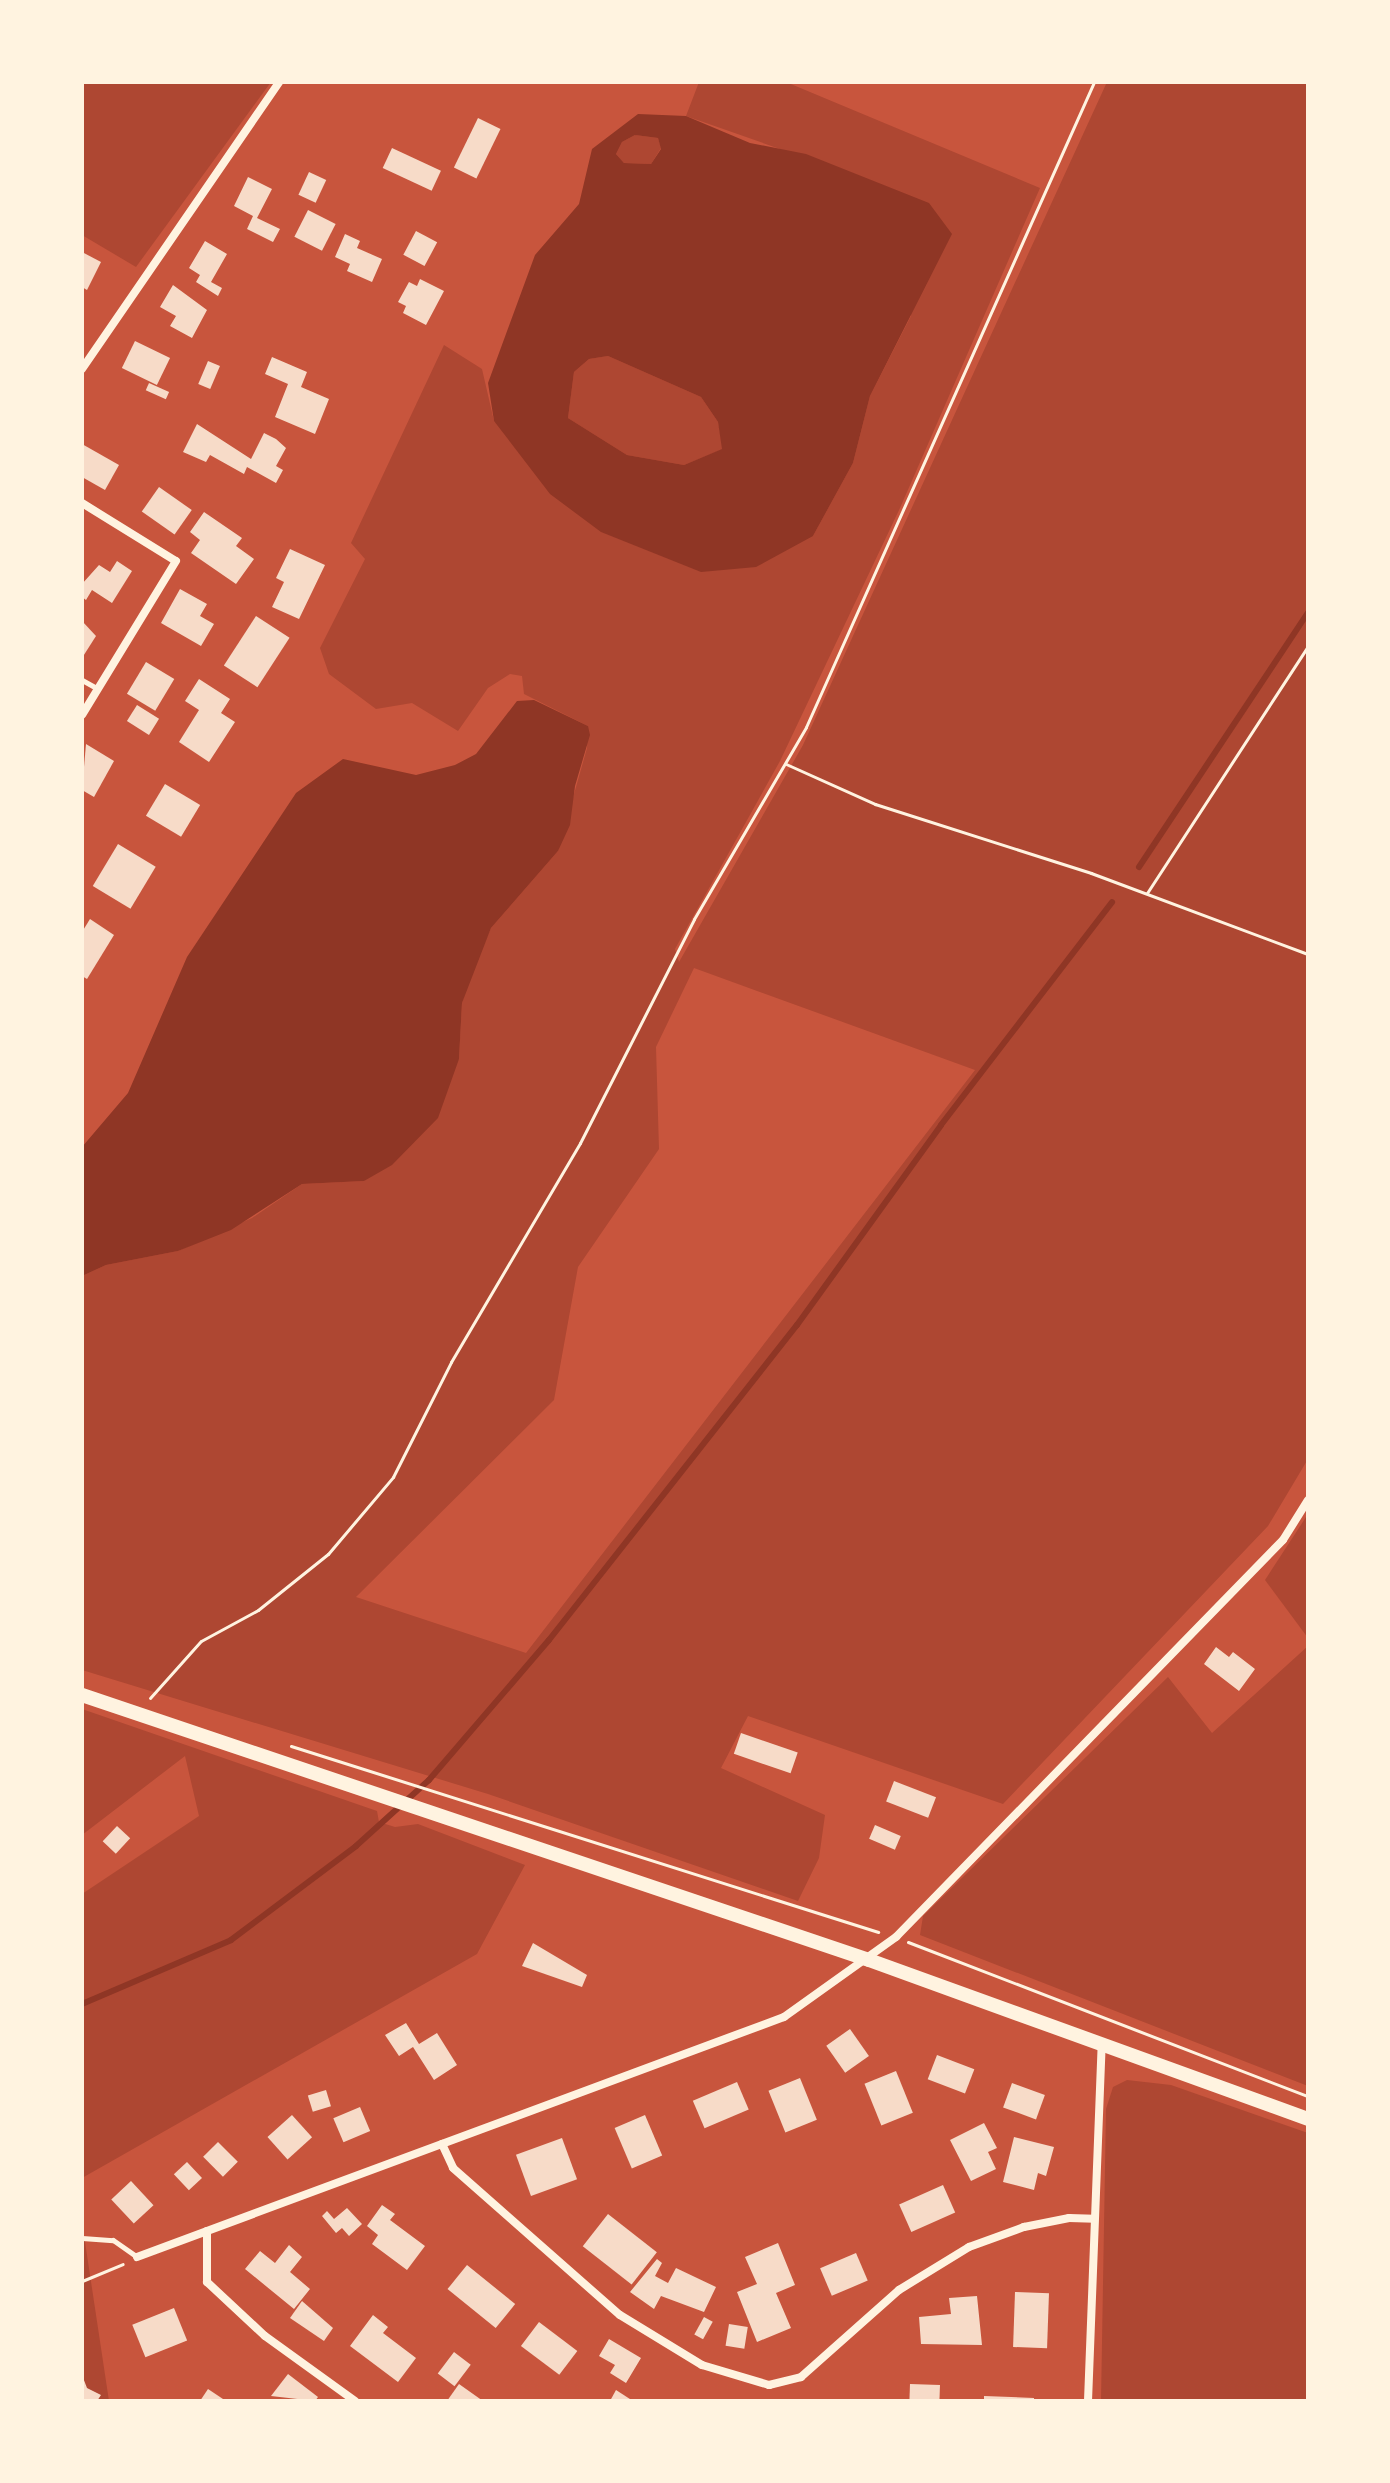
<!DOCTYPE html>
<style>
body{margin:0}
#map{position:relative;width:1390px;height:2483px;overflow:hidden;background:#c8553d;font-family:"Open Sans",sans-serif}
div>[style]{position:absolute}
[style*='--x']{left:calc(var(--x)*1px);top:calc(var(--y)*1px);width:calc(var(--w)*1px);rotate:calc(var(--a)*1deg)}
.green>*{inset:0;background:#ae4732}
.water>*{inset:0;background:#8f3625}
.stream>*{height:6px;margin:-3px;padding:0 3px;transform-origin:3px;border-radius:3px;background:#8f3625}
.building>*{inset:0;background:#f7dbc8;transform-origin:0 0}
.path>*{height:3px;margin:-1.5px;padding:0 1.5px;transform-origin:1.5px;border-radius:1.5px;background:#fff3e0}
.service>*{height:5px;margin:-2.5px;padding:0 2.5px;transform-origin:2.5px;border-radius:2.5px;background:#fff3e0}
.minor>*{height:8px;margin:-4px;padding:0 4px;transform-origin:4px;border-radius:4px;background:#fff3e0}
.tertiary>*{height:14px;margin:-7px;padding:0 7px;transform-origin:7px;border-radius:7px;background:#fff3e0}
span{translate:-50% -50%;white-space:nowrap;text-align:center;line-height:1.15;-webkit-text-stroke:7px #fff3e0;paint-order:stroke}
.frame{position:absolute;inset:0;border:84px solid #fff3e0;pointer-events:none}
</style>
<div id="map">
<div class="green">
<div style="clip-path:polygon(82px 82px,271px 82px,136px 267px,82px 235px)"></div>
<div style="clip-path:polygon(evenodd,699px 82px,786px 82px,1040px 188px,900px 508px,780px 761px,675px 949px,679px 962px,803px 745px,1107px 82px,1308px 82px,1308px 1459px,1268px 1526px,1003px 1804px,748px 1716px,721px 1768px,825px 1815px,819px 1858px,798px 1901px,488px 1794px,82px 1670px,82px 1276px,106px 1265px,178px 1251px,252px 1218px,302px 1184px,364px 1181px,459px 1059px,462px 1003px,469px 979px,491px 928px,558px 851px,587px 748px,588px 726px,524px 694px,522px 676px,510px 674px,488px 688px,458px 731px,412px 703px,376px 709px,329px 674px,320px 648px,365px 559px,351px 543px,444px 345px,482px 369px,494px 421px,813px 536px,853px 463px,870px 396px,911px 316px,860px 177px,686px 116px,699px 82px,694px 968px,975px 1070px,526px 1653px,356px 1597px,554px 1400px,578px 1267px,659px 1149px,656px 1047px,694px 968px)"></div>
<div style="clip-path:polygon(635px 135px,658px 138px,661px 148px,651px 164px,624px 163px,616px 154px,622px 142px)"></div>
<div style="clip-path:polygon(608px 356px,701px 397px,718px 422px,723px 449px,684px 465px,627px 455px,568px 418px,574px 372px,589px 359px)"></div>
<div style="clip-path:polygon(1308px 1514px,1308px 1638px,1265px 1580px)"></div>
<div style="clip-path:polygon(1308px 1646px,1308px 2086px,920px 1935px,923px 1916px,1168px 1677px,1212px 1733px)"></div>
<div style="clip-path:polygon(82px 1709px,377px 1811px,379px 1822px,395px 1827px,418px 1824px,525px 1865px,477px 1954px,82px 2178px,82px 1894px,199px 1816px,185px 1756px,82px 1835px)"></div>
<div style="clip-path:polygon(1127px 2080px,1171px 2085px,1308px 2133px,1308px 2401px,1101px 2401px,1106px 2109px,1113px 2087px)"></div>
<div style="clip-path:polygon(82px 2222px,109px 2401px,82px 2401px)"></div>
</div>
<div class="water">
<div style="clip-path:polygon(evenodd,638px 114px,686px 116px,750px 143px,806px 154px,929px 203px,952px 234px,870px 396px,853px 463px,813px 536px,756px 567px,701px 572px,601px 532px,550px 494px,494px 421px,488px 383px,535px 255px,579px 204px,592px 149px,638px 114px,635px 135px,658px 138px,661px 149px,651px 164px,624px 163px,616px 154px,622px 142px,635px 135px,638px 114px,608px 356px,701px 397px,718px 422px,722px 449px,684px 465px,627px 455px,568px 418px,574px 372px,589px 359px,608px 356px)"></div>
<div style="clip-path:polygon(534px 700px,588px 726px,590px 735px,575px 786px,570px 825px,558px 851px,491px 928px,462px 1003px,459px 1059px,438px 1118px,392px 1165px,364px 1181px,302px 1184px,231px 1230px,178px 1251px,106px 1265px,82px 1276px,82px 1147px,128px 1093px,187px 957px,296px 793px,343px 759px,416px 775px,455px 765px,476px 754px,517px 701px)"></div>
</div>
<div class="stream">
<div style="--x:1139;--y:867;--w:305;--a:-56.4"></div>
<div style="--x:82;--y:2004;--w:162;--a:-23.2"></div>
<div style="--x:231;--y:1940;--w:156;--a:-36.9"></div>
<div style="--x:356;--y:1846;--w:98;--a:-42.1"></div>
<div style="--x:429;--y:1780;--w:184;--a:-49.4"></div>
<div style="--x:549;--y:1640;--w:401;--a:-51.8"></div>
<div style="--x:797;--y:1325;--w:246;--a:-54.2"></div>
<div style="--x:941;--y:1125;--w:281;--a:-52.5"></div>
</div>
<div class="building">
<div style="left:478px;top:118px;width:25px;height:55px;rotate:26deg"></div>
<div style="left:392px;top:148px;width:54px;height:22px;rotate:25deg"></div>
<div style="left:309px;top:172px;width:19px;height:25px;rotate:25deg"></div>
<div style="clip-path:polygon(248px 177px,272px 189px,257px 218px,280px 229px,273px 242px,247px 229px,253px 216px,234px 206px)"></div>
<div style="left:308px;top:210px;width:31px;height:30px;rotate:27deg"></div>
<div style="left:416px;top:231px;width:24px;height:27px;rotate:28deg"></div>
<div style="clip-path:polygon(345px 234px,360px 241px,357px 248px,382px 259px,372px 282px,347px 271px,350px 264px,335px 257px)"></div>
<div style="clip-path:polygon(205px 241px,227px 254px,211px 282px,222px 288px,218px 296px,196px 282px,200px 275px,189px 268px)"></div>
<div style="clip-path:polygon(82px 252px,101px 262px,87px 290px,82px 287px)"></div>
<div style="clip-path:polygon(420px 279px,444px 291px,426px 325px,403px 313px,406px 306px,398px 302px,409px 282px,417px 286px)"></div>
<div style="clip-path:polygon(173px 285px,207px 310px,192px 338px,170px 326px,176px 316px,160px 307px)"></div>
<div style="left:135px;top:341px;width:39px;height:30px;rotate:26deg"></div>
<div style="clip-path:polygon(272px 357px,307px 372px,301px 387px,329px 399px,315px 434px,275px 417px,288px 384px,265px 374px)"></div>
<div style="left:208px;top:361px;width:13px;height:25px;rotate:23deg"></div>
<div style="left:149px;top:383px;width:22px;height:8px;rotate:24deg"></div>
<div style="clip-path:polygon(197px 424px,251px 459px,264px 433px,276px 439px,286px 448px,276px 466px,283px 470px,276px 483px,247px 467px,244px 474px,210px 455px,206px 462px,183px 452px)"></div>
<div style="clip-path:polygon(82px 444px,119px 465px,105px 490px,82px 477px)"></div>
<div style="left:159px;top:487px;width:40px;height:30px;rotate:35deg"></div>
<div style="clip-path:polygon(204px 512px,242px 538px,236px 546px,254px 559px,236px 584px,191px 553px,200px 540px,190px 532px)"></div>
<div style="clip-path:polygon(290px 549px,325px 565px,299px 619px,272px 607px,284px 582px,276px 578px)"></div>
<div style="clip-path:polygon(117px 561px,132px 571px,112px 603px,92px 590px,86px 600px,82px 597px,82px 584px,99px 565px,110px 572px)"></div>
<div style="clip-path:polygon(180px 589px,207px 604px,200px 616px,214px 624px,201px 646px,161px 623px)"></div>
<div style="left:256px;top:616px;width:40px;height:59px;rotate:33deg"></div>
<div style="clip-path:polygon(82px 621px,96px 636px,82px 658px)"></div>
<div style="left:146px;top:662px;width:33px;height:37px;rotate:31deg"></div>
<div style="clip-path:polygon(199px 679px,230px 699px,221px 713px,235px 722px,209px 762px,179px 742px,199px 710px,185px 701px)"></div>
<div style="left:137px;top:705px;width:26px;height:19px;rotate:32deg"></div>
<div style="clip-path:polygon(86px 744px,114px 761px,94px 797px,82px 790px)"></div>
<div style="left:165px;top:784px;width:41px;height:37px;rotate:31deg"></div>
<div style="left:118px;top:844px;width:44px;height:49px;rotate:31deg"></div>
<div style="clip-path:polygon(90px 919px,114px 935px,87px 979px,82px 976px,82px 932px)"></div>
<div style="clip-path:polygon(1216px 1647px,1229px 1657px,1233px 1652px,1255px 1669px,1239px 1691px,1204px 1664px)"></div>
<div style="left:741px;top:1733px;width:60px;height:22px;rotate:19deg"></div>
<div style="left:894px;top:1781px;width:45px;height:22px;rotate:21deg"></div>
<div style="left:875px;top:1825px;width:28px;height:15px;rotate:23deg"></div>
<div style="left:117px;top:1826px;width:18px;height:21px;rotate:43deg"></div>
<div style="clip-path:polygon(533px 1943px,587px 1975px,582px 1987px,522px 1966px)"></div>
<div style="clip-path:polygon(406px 2023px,419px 2044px,437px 2033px,457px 2065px,434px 2080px,413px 2047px,399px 2056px,385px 2035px)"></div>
<div style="left:850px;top:2029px;width:33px;height:29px;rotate:55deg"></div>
<div style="left:937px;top:2055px;width:40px;height:26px;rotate:21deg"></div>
<div style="left:896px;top:2071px;width:45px;height:34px;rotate:68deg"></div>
<div style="left:800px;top:2078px;width:45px;height:34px;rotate:68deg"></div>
<div style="left:737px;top:2082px;width:30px;height:48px;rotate:67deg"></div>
<div style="left:1012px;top:2083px;width:35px;height:26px;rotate:20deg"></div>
<div style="left:326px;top:2090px;width:17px;height:19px;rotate:73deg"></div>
<div style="left:360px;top:2107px;width:26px;height:29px;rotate:67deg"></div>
<div style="left:292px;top:2115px;width:30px;height:33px;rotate:48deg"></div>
<div style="left:645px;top:2115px;width:44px;height:33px;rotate:67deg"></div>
<div style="clip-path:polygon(984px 2123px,997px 2148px,988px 2152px,996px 2169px,971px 2181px,950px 2140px)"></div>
<div style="clip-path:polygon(1014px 2137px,1054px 2147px,1046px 2176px,1038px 2173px,1034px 2190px,1003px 2182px)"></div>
<div style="left:562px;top:2138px;width:44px;height:49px;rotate:70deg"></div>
<div style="left:218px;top:2142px;width:28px;height:21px;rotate:45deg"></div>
<div style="left:187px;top:2162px;width:22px;height:18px;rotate:47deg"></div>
<div style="left:131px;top:2181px;width:33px;height:27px;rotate:47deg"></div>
<div style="left:943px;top:2185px;width:30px;height:48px;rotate:66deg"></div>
<div style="clip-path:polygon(382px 2205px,395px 2214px,390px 2220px,425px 2246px,407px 2270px,372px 2244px,378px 2235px,367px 2226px)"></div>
<div style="clip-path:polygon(347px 2208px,362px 2224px,349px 2236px,342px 2228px,336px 2233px,322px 2216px,327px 2211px,334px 2219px)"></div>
<div style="left:608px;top:2214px;width:62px;height:41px;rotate:38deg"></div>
<div style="clip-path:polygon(778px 2243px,795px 2285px,776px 2293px,791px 2328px,757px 2342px,737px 2292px,757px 2284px,745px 2257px)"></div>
<div style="clip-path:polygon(289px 2245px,302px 2257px,290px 2272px,310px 2289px,294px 2309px,245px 2269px,260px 2251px,275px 2263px)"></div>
<div style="left:856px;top:2253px;width:30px;height:39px;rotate:67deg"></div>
<div style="clip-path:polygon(657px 2259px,662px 2263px,655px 2276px,668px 2283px,676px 2268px,716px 2287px,704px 2312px,661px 2296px,654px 2309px,630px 2292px)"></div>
<div style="left:467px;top:2265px;width:62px;height:31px;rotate:39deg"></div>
<div style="left:1015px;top:2292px;width:34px;height:55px;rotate:2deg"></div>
<div style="clip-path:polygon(977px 2296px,982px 2345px,921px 2344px,919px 2317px,951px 2314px,949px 2298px)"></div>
<div style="clip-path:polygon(302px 2301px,333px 2328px,324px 2341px,290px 2318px)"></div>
<div style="left:174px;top:2308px;width:35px;height:45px;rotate:68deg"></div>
<div style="clip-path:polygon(373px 2315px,388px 2327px,383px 2333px,416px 2358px,398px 2382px,350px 2346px)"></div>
<div style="left:704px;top:2317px;width:10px;height:20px;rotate:29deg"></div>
<div style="left:539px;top:2322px;width:48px;height:30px;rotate:37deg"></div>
<div style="left:729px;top:2324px;width:19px;height:22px;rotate:9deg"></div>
<div style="clip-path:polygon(609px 2339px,641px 2358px,626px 2383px,610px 2373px,615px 2365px,599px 2356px)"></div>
<div style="left:454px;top:2352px;width:21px;height:27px;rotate:37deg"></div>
<div style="clip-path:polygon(288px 2374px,318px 2397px,315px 2401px,271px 2396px)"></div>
<div style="clip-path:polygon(82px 2375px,87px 2388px,101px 2395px,97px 2401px,82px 2401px)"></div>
<div style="clip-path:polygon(459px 2384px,483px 2401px,447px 2401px)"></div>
<div style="left:910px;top:2384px;width:30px;height:17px;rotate:2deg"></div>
<div style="clip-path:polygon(208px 2389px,226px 2401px,200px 2401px)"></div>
<div style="clip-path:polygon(616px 2390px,633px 2401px,610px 2401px)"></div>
<div style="clip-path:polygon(984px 2396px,1034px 2398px,1034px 2401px,984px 2401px)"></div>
</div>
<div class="path">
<div style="--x:786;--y:764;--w:98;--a:24.2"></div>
<div style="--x:875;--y:804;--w:227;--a:17.7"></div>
<div style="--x:1091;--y:873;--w:232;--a:20.5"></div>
<div style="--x:1147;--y:893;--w:295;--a:-56.9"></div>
<div style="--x:150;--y:1698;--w:76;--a:-48.2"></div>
<div style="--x:201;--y:1641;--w:65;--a:-28.5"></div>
<div style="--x:258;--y:1610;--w:90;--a:-38.7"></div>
<div style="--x:328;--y:1554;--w:101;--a:-49.8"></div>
<div style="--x:393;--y:1477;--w:129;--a:-63.2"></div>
<div style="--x:451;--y:1362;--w:254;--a:-59.5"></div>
<div style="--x:580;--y:1143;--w:251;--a:-63"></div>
<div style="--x:694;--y:919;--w:222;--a:-59.7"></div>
<div style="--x:806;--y:727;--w:706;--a:-65.94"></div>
<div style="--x:291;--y:1746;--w:616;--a:17.58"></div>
<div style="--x:908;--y:1942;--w:429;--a:21.1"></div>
<div style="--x:82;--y:2281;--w:44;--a:-22.5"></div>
</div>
<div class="service">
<div style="--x:82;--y:680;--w:18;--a:29"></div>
<div style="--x:82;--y:2238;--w:31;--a:4"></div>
<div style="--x:113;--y:2240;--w:29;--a:35"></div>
</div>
<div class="minor">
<div style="--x:82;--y:369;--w:348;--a:-55.5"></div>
<div style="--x:82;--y:503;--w:110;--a:31.7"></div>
<div style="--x:176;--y:561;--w:180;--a:121.4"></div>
<div style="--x:442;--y:2144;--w:26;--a:65"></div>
<div style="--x:453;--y:2168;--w:222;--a:41.4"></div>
<div style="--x:620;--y:2315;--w:96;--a:31.4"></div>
<div style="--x:702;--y:2365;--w:70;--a:16.6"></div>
<div style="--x:769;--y:2385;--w:33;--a:-14"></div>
<div style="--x:801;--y:2377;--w:131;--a:-41.6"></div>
<div style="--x:899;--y:2290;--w:82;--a:-31.6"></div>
<div style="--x:969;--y:2247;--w:59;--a:-20"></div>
<div style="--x:1024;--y:2227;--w:46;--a:-11.3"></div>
<div style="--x:1069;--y:2218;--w:25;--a:2"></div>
<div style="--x:207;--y:2231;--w:51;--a:90"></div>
<div style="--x:207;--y:2282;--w:79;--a:43"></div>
<div style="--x:265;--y:2336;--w:111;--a:35.8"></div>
<div style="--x:137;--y:2257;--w:690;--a:-20.35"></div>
<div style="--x:784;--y:2017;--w:138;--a:-35.5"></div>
<div style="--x:896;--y:1937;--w:554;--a:-45.73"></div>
<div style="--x:1283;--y:1540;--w:47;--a:-58"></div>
<div style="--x:1088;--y:2401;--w:357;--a:-87.8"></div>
</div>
<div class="tertiary">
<div style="--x:82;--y:1695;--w:830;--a:18.61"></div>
<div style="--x:869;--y:1960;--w:467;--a:19.9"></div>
</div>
<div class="frame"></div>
</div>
